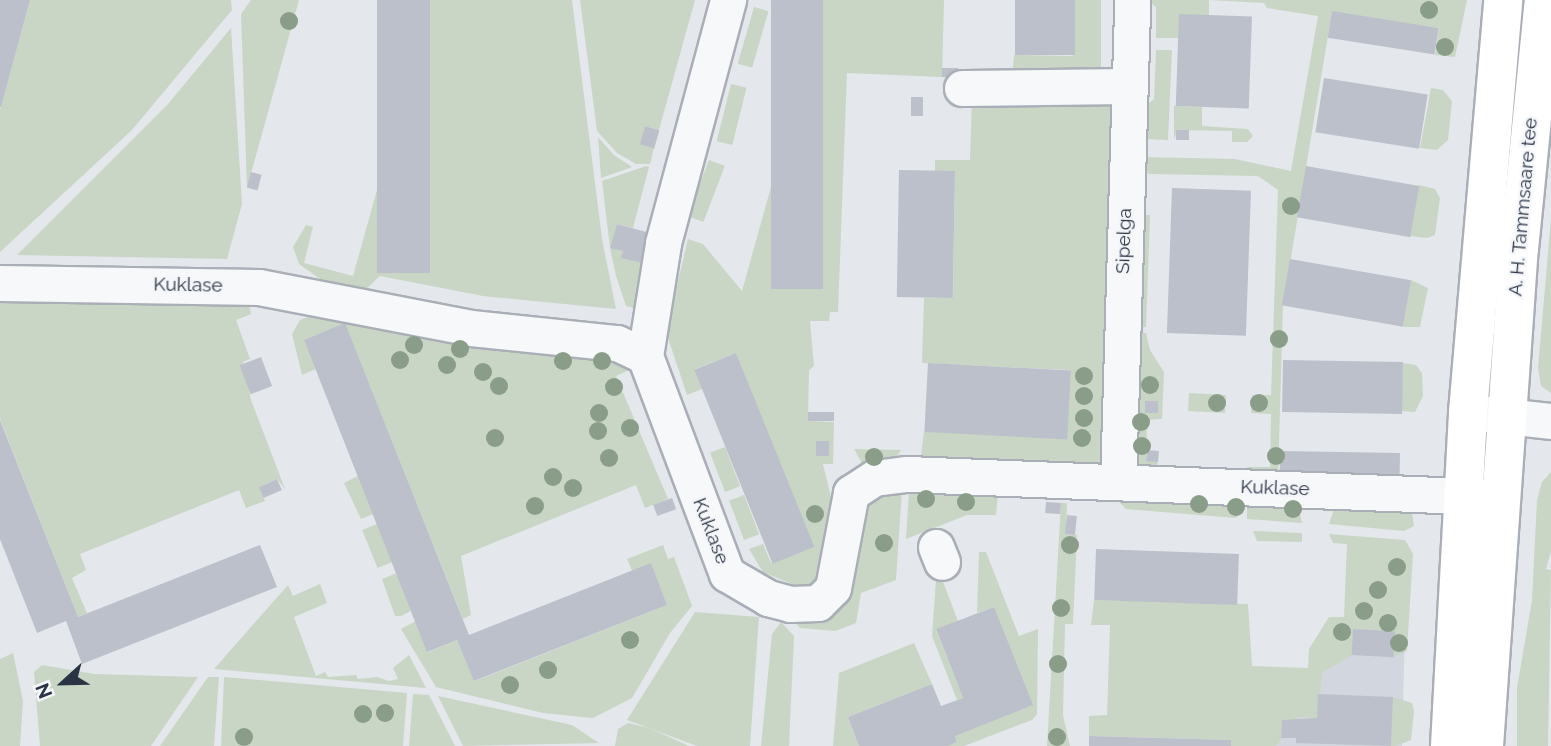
<!DOCTYPE html>
<style>
body{margin:0}
#map{position:relative;width:1551px;height:746px;overflow:hidden;background:#e4e7ec;font-family:Raleway,sans-serif}
div>[style]{position:absolute}
[style*='--x']{left:calc(var(--x)*1px);top:calc(var(--y)*1px);width:calc(var(--w)*1px);rotate:calc(var(--a)*1deg)}
.built>*{inset:0;background:#d2d6de}
.green>*{inset:0;background:#c9d6c5;transform-origin:0 0}
.building>*{inset:0;background:#bbc0ca;transform-origin:0 0}
.roads{filter:drop-shadow(2px 0 #a9aeb7) drop-shadow(-2px 0 #a9aeb7) drop-shadow(0 2px #a9aeb7) drop-shadow(0 -2px #a9aeb7)}
.minor>*{height:35px;margin:-17.5px;padding:0 17.5px;transform-origin:17.5px;border-radius:17.5px;background:#f7f8fa}
.major>*{height:38px;margin:-19px;padding:0 19px;transform-origin:19px;border-radius:19px;background:#fff}
.trees>*{width:18px;height:18px;margin:-9px;border-radius:50%;background:#899d89}
span{translate:-50% -50%;white-space:nowrap;text-align:center;line-height:1.15;-webkit-text-stroke:5px #f4f6f9;paint-order:stroke}
.street-label{font-size:19px;color:#2b3445}
.north{position:absolute;left:28px;top:648px;width:70px;height:70px;-webkit-text-stroke:5px #f4f6f9;paint-order:stroke;rotate:248deg;font-size:19px;font-weight:700;line-height:28px;text-align:center;color:#2b3445}
.north::after{content:'';display:block;margin:auto;width:24px;height:32px;background:#2b3445;clip-path:polygon(50% 0,100% 100%,50% 72%,0 100%)}
</style>
<div id="map">
<div class="built">
<div style="clip-path:polygon(1400px 544px,1405px 625px,1402px 746px,1263px 746px)"></div>
</div>
<div class="green">
<div style="clip-path:polygon(30px 0,231px 0,232px 10px,132px 130px,0 252px,0 110px)"></div>
<div style="clip-path:polygon(251px 0,299px 0,247px 188px,241px 14px)"></div>
<div style="clip-path:polygon(430px 0,572px 0,602px 239px,616px 309px,483px 296px,380px 276px,366px 289px,320px 279px,299px 264px,293px 247px,306px 225px,313px 227px,304px 263px,353px 276px)"></div>
<div style="clip-path:polygon(580px 0,695px 0,659px 130px,645px 126px,640px 144px,654px 148px,650px 164px,636px 164px,617px 153px,597px 131px)"></div>
<div style="clip-path:polygon(823px 0,944px 0,942px 77px,847px 73px,838px 312px,830px 312px,829px 321px,810px 321px,814px 366px,809px 370px,808px 421px,834px 422px,833px 464px,823px 464px,833px 506px,818px 580px,811px 587px,799px 587px,763px 572px,749px 549px,763px 544px,771px 563px,812px 547px,736px 353px,695px 369px,702px 389px,687px 395px,666px 332px,688px 239px,703px 244px,742px 291px)"></div>
<div style="clip-path:polygon(1075px 0,1101px 0,1101px 68px,1013px 68px,1014px 55px,1073px 56px)"></div>
<div style="clip-path:polygon(1147px 0,1467px 0,1455px 57px,1435px 55px,1439px 28px,1332px 12px,1283px 305px,1278px 478px,1247px 477px,1247px 467px,1270px 467px,1271px 414px,1251px 413px,1252px 395px,1271px 395px,1278px 190px,1258px 176px,1148px 174px,1142px 157px,1235px 159px,1291px 171px,1318px 16px,1267px 8px,1264px 3px,1209px 0,1209px 15px,1178px 38px,1156px 38px,1156px 7px)"></div>
<div style="left:754px;top:7px;width:15px;height:59px;rotate:16deg"></div>
<div style="clip-path:polygon(231px 28px,242px 204px,227px 259px,17px 255px,168px 104px)"></div>
<div style="clip-path:polygon(1156px 50px,1172px 50px,1168px 140px,1147px 139px,1141px 134px,1141px 110px,1154px 99px)"></div>
<div style="left:731px;top:84px;width:16px;height:59px;rotate:14deg"></div>
<div style="clip-path:polygon(1431px 88px,1443px 90px,1452px 101px,1448px 140px,1437px 150px,1420px 148px)"></div>
<div style="clip-path:polygon(972px 96px,1110px 103px,1114px 111px,1103px 456px,1097px 465px,925px 462px,921px 455px,924px 432px,1071px 370px,922px 363px,924px 298px,953px 298px,955px 172px,935px 171px,935px 160px,970px 160px)"></div>
<div style="clip-path:polygon(1174px 106px,1202px 107px,1202px 126px,1248px 129px,1253px 136px,1247px 142px,1232px 142px,1232px 131px,1177px 130px,1174px 140px)"></div>
<div style="clip-path:polygon(598px 137px,614px 155px,632px 167px,601px 178px)"></div>
<div style="left:709px;top:160px;width:17px;height:60px;rotate:21deg"></div>
<div style="clip-path:polygon(646px 166px,649px 167px,633px 228px,617px 224px,611px 247px,623px 251px,622px 258px,642px 263px,637px 309px,626px 306px,616px 276px,610px 248px,602px 181px)"></div>
<div style="clip-path:polygon(1419px 185px,1435px 189px,1440px 198px,1435px 235px,1427px 238px,1410px 236px)"></div>
<div style="clip-path:polygon(1143px 215px,1150px 215px,1146px 327px,1133px 328px)"></div>
<div style="clip-path:polygon(1551px 219px,1551px 393px,1541px 386px,1538px 368px)"></div>
<div style="clip-path:polygon(1411px 280px,1428px 288px,1420px 327px,1403px 327px)"></div>
<div style="clip-path:polygon(0 300px,249px 305px,251px 314px,236px 320px,250px 359px,243px 362px,251px 400px,285px 489px,277px 479px,259px 487px,265px 501px,246px 508px,239px 490px,80px 554px,86px 570px,72px 578px,87px 613px,78px 617px,0 419px)"></div>
<div style="clip-path:polygon(316px 314px,603px 350px,633px 368px,616px 376px,668px 499px,645px 508px,636px 485px,461px 556px,471px 615px,463px 619px,345px 324px,304px 340px,316px 369px,302px 375px,292px 334px,300px 320px)"></div>
<div style="clip-path:polygon(1133px 333px,1146px 333px,1150px 350px,1164px 372px,1162px 419px,1147px 420px,1146px 461px,1158px 461px,1156px 467px,1135px 467px)"></div>
<div style="clip-path:polygon(1403px 363px,1416px 365px,1422px 373px,1423px 396px,1415px 412px,1401px 411px)"></div>
<div style="left:1189px;top:393px;width:37px;height:18px;rotate:3deg"></div>
<div style="left:725px;top:447px;width:42px;height:16px;rotate:69deg"></div>
<div style="clip-path:polygon(854px 449px,901px 450px,892px 464px,863px 465px)"></div>
<div style="clip-path:polygon(1551px 472px,1551px 551px,1546px 569px,1551px 570px,1548px 746px,1517px 746px,1517px 688px,1532px 600px,1537px 500px,1542px 482px)"></div>
<div style="clip-path:polygon(358px 476px,373px 514px,361px 519px,344px 483px)"></div>
<div style="clip-path:polygon(887px 488px,902px 489px,896px 580px,861px 593px,856px 623px,835px 631px,800px 628px,789px 615px,802px 616px,864px 505px)"></div>
<div style="clip-path:polygon(909px 491px,998px 493px,996px 515px,967px 515px,906px 539px)"></div>
<div style="left:744px;top:495px;width:42px;height:16px;rotate:69deg"></div>
<div style="clip-path:polygon(1113px 496px,1240px 500px,1241px 514px,1235px 518px,1126px 509px)"></div>
<div style="clip-path:polygon(1247px 500px,1298px 506px,1302px 523px,1247px 519px)"></div>
<div style="clip-path:polygon(1061px 503px,1067px 503px,1066px 534px,1077px 535px,1073px 624px,1065px 624px,1063px 715px,1070px 746px,1047px 746px)"></div>
<div style="clip-path:polygon(1335px 506px,1411px 506px,1414px 526px,1404px 531px,1329px 524px)"></div>
<div style="left:377px;top:524px;width:41px;height:16px;rotate:68deg"></div>
<div style="clip-path:polygon(1253px 531px,1302px 533px,1302px 542px,1257px 541px)"></div>
<div style="clip-path:polygon(1329px 534px,1405px 540px,1413px 554px,1407px 651px,1394px 657px,1394px 631px,1353px 629px,1352px 655px,1322px 673px,1317px 718px,1298px 717px,1276px 746px,1231px 746px,1230px 740px,1089px 736px,1089px 716px,1107px 715px,1110px 625px,1091px 625px,1094px 600px,1248px 604px,1252px 666px,1308px 668px,1309px 649px,1329px 617px,1344px 617px,1347px 544px,1333px 543px)"></div>
<div style="clip-path:polygon(663px 545px,668px 559px,674px 557px,692px 606px,670px 633px,632px 698px,593px 718px,543px 713px,436px 687px,401px 629px,416px 621px,428px 652px,457px 640px,475px 681px,667px 605px,651px 564px,632px 571px,627px 559px)"></div>
<div style="clip-path:polygon(979px 552px,986px 552px,1019px 636px,1038px 629px,1037px 714px,1032px 720px,964px 746px,948px 746px,957px 742px,955px 736px,994px 607px,977px 613px)"></div>
<div style="clip-path:polygon(937px 566px,958px 621px,936px 630px,963px 698px,957px 700px,932px 636px)"></div>
<div style="clip-path:polygon(397px 573px,411px 611px,401px 616px,395px 616px,382px 579px)"></div>
<div style="clip-path:polygon(320px 584px,327px 603px,294px 617px,316px 676px,325px 672px,328px 677px,356px 675px,358px 679px,377px 677px,389px 681px,398px 679px,393px 668px,409px 655px,426px 688px,214px 669px,288px 585px,293px 596px)"></div>
<div style="clip-path:polygon(695px 612px,759px 617px,750px 746px,697px 746px,627px 720px)"></div>
<div style="clip-path:polygon(781px 622px,794px 636px,789px 746px,761px 746px,772px 634px)"></div>
<div style="clip-path:polygon(914px 643px,932px 684px,848px 717px,859px 746px,833px 746px,839px 673px)"></div>
<div style="clip-path:polygon(13px 653px,23px 701px,20px 746px,0 746px,0 659px)"></div>
<div style="clip-path:polygon(42px 665px,94px 674px,198px 677px,151px 746px,40px 746px,34px 672px)"></div>
<div style="clip-path:polygon(208px 677px,219px 677px,214px 746px,160px 746px)"></div>
<div style="clip-path:polygon(224px 677px,407px 693px,403px 746px,221px 746px)"></div>
<div style="clip-path:polygon(413px 694px,429px 695px,455px 746px,409px 746px)"></div>
<div style="clip-path:polygon(438px 696px,572px 725px,599px 743px,463px 746px)"></div>
<div style="clip-path:polygon(1393px 697px,1412px 703px,1414px 711px,1411px 740px,1396px 746px,1391px 746px)"></div>
<div style="clip-path:polygon(628px 723px,649px 728px,689px 746px,615px 746px,618px 729px)"></div>
</div>
<div class="building">
<div style="clip-path:polygon(0 0,30px 0,1px 107px,0 107px)"></div>
<div style="left:377px;top:0;width:53px;height:273px"></div>
<div style="left:771px;top:0;width:52px;height:289px"></div>
<div style="left:1015px;top:0;width:60px;height:55px"></div>
<div style="left:1332px;top:11px;width:108px;height:27px;rotate:9deg"></div>
<div style="left:1179px;top:14px;width:73px;height:92px;rotate:2deg"></div>
<div style="left:942px;top:68px;width:16px;height:9px"></div>
<div style="left:1324px;top:78px;width:105px;height:55px;rotate:9deg"></div>
<div style="left:911px;top:97px;width:12px;height:19px"></div>
<div style="left:645px;top:126px;width:15px;height:19px;rotate:16deg"></div>
<div style="left:1176px;top:130px;width:13px;height:10px"></div>
<div style="left:1306px;top:166px;width:115px;height:52px;rotate:10deg"></div>
<div style="left:899px;top:170px;width:56px;height:127px;rotate:1deg"></div>
<div style="left:251px;top:172px;width:11px;height:16px;rotate:15deg"></div>
<div style="left:1172px;top:188px;width:79px;height:145px;rotate:2deg"></div>
<div style="clip-path:polygon(617px 224px,650px 233px,642px 263px,621px 258px,623px 251px,610px 248px)"></div>
<div style="left:1290px;top:259px;width:123px;height:47px;rotate:10deg"></div>
<div style="clip-path:polygon(345px 323px,469px 635px,651px 563px,667px 605px,474px 681px,457px 640px,427px 652px,304px 340px)"></div>
<div style="left:736px;top:353px;width:209px;height:45px;rotate:68deg"></div>
<div style="left:261px;top:357px;width:31px;height:23px;rotate:69deg"></div>
<div style="left:1283px;top:360px;width:120px;height:52px;rotate:1deg"></div>
<div style="left:928px;top:363px;width:143px;height:69px;rotate:3deg"></div>
<div style="left:1145px;top:401px;width:13px;height:12px"></div>
<div style="left:808px;top:412px;width:26px;height:9px"></div>
<div style="clip-path:polygon(0 420px,78px 617px,260px 545px,277px 587px,82px 664px,66px 621px,37px 633px,0 539px)"></div>
<div style="left:816px;top:441px;width:13px;height:15px"></div>
<div style="left:1147px;top:450px;width:12px;height:11px;rotate:5deg"></div>
<div style="left:1280px;top:451px;width:120px;height:25px;rotate:1deg"></div>
<div style="left:277px;top:479px;width:12px;height:20px;rotate:66deg"></div>
<div style="left:672px;top:498px;width:12px;height:20px;rotate:70deg"></div>
<div style="left:1046px;top:502px;width:15px;height:11px;rotate:4deg"></div>
<div style="left:1067px;top:515px;width:10px;height:19px;rotate:6deg"></div>
<div style="left:1096px;top:549px;width:143px;height:51px;rotate:2deg"></div>
<div style="clip-path:polygon(994px 607px,1033px 705px,955px 736px,957px 742px,948px 746px,859px 746px,848px 717px,932px 684px,941px 706px,963px 698px,936px 629px)"></div>
<div style="left:1353px;top:629px;width:42px;height:26px;rotate:3deg"></div>
<div style="clip-path:polygon(1318px 694px,1393px 697px,1391px 746px,1296px 743px,1296px 738px,1281px 738px,1282px 720px,1317px 718px)"></div>
<div style="clip-path:polygon(1089px 736px,1231px 740px,1231px 746px,1089px 746px)"></div>
</div>
<div class="roads">
<div class="minor">
<div style="--x:962;--y:88;--w:167;--a:-0.7"></div>
<div style="--x:0;--y:283;--w:259;--a:0.9"></div>
<div style="--x:259;--y:287;--w:216;--a:10.9"></div>
<div style="--x:471;--y:328;--w:147;--a:5.9"></div>
<div style="--x:617;--y:343;--w:31;--a:25"></div>
<div style="--x:645;--y:356;--w:233;--a:69.4"></div>
<div style="--x:727;--y:574;--w:48;--a:30.3"></div>
<div style="--x:768;--y:598;--w:23;--a:15"></div>
<div style="--x:790;--y:604;--w:28;--a:-2"></div>
<div style="--x:818;--y:603;--w:21;--a:-45"></div>
<div style="--x:833;--y:588;--w:97;--a:-79.3"></div>
<div style="--x:851;--y:493;--w:27;--a:-33"></div>
<div style="--x:874;--y:478;--w:33;--a:-7"></div>
<div style="--x:907;--y:474;--w:583;--a:2.26"></div>
<div style="--x:645;--y:356;--w:114;--a:-80.9"></div>
<div style="--x:663;--y:243;--w:252;--a:-75"></div>
<div style="--x:1478;--y:413;--w:73;--a:6.3"></div>
<div style="--x:1118;--y:482;--w:482;--a:-88.3"></div>
<div style="--x:936;--y:547;--w:16;--a:68"></div>
</div>
<div class="major">
<div style="--x:1450;--y:746;--w:334;--a:-86.9"></div>
<div style="--x:1468;--y:412;--w:413;--a:-85.1"></div>
<div style="--x:1484;--y:746;--w:498;--a:-86"></div>
<div style="--x:1519;--y:249;--w:250;--a:-84.3"></div>
</div>
</div>
<div class="trees">
<div style="left:1429px;top:10px"></div>
<div style="left:289px;top:21px"></div>
<div style="left:1445px;top:47px"></div>
<div style="left:1291px;top:206px"></div>
<div style="left:1279px;top:339px"></div>
<div style="left:414px;top:345px"></div>
<div style="left:460px;top:349px"></div>
<div style="left:400px;top:360px"></div>
<div style="left:563px;top:361px"></div>
<div style="left:602px;top:361px"></div>
<div style="left:447px;top:365px"></div>
<div style="left:483px;top:372px"></div>
<div style="left:1084px;top:376px"></div>
<div style="left:1150px;top:385px"></div>
<div style="left:499px;top:386px"></div>
<div style="left:614px;top:387px"></div>
<div style="left:1084px;top:396px"></div>
<div style="left:1217px;top:403px"></div>
<div style="left:1259px;top:403px"></div>
<div style="left:599px;top:413px"></div>
<div style="left:1084px;top:418px"></div>
<div style="left:1141px;top:422px"></div>
<div style="left:630px;top:428px"></div>
<div style="left:598px;top:431px"></div>
<div style="left:495px;top:438px"></div>
<div style="left:1082px;top:438px"></div>
<div style="left:1142px;top:446px"></div>
<div style="left:1276px;top:456px"></div>
<div style="left:874px;top:457px"></div>
<div style="left:609px;top:458px"></div>
<div style="left:553px;top:477px"></div>
<div style="left:573px;top:488px"></div>
<div style="left:926px;top:499px"></div>
<div style="left:966px;top:502px"></div>
<div style="left:1199px;top:504px"></div>
<div style="left:535px;top:506px"></div>
<div style="left:1236px;top:507px"></div>
<div style="left:1293px;top:509px"></div>
<div style="left:815px;top:514px"></div>
<div style="left:884px;top:543px"></div>
<div style="left:1070px;top:545px"></div>
<div style="left:1397px;top:567px"></div>
<div style="left:1378px;top:590px"></div>
<div style="left:1061px;top:608px"></div>
<div style="left:1364px;top:611px"></div>
<div style="left:1388px;top:623px"></div>
<div style="left:1342px;top:632px"></div>
<div style="left:630px;top:640px"></div>
<div style="left:1399px;top:643px"></div>
<div style="left:1058px;top:664px"></div>
<div style="left:548px;top:670px"></div>
<div style="left:510px;top:685px"></div>
<div style="left:385px;top:713px"></div>
<div style="left:363px;top:714px"></div>
<div style="left:244px;top:737px"></div>
<div style="left:1057px;top:737px"></div>
</div>
<div class="street-label">
<span style="left:1523px;top:207px;rotate:-85deg">A. H. Tammsaare tee</span>
<span style="left:1124px;top:241px;rotate:-88deg">Sipelga</span>
<span style="left:188px;top:285px;rotate:1deg">Kuklase</span>
<span style="left:1275px;top:488px;rotate:2deg">Kuklase</span>
<span style="left:711px;top:531px;rotate:69deg">Kuklase</span>
</div>
<div class="north">N</div>
</div>
